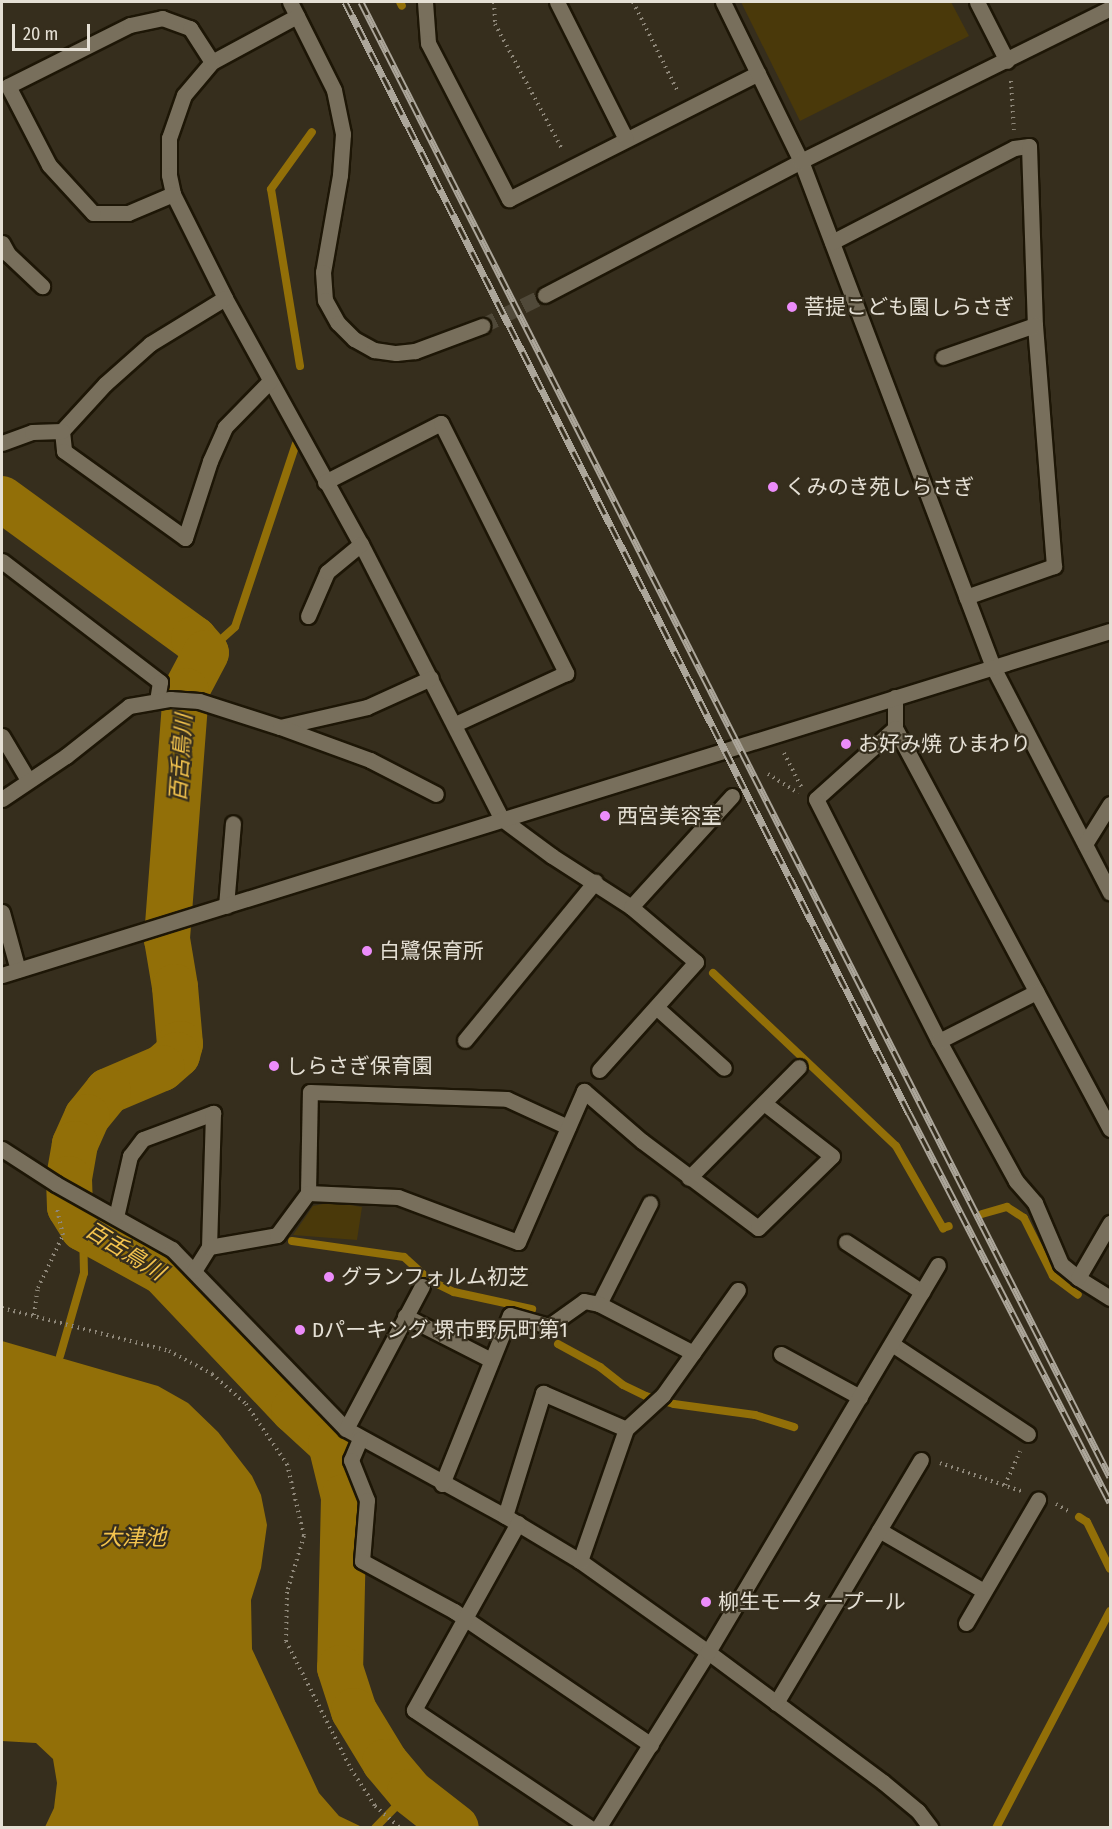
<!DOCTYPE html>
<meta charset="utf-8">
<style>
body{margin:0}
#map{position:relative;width:1112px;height:1829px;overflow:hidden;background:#362e1d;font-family:"Fira Sans Condensed","Noto Sans JP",sans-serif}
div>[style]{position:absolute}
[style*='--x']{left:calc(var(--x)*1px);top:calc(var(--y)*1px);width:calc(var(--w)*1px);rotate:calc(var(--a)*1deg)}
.green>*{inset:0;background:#4a390a}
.water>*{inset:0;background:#926f08}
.stream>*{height:8px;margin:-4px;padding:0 4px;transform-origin:4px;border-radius:4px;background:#926f08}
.river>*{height:46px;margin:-23px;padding:0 23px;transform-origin:23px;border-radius:23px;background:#926f08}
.minor-tunnel>*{height:15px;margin-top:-7.5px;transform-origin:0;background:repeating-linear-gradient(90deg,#504939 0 15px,transparent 0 23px)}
.path>*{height:4px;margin-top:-2px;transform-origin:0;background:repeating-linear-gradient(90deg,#8e8779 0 1.5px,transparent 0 6px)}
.roads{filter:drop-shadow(2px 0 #1d1606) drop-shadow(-2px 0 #1d1606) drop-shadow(0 2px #1d1606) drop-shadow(0 -2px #1d1606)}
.minor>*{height:15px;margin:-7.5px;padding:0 7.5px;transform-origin:7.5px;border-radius:7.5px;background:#786f5c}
.rail>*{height:7px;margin-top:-3.5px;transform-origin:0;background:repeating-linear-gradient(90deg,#362e1d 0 14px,#aca69a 0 28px);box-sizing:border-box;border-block:2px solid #aca69a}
.dots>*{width:16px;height:16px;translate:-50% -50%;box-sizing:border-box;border:3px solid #362e1d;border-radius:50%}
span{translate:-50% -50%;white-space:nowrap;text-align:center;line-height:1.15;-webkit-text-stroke:4.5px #362e1d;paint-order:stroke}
.poi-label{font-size:21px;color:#e5e0d5}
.left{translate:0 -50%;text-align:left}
.water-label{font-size:22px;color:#f4c44e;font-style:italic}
.frame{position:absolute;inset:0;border:3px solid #e5e0d5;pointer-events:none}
.scale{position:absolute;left:12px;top:24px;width:78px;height:27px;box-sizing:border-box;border:3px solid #e5e0d5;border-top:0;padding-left:8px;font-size:18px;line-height:21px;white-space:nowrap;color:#e5e0d5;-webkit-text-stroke:4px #362e1d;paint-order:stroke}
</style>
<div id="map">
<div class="green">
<div style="clip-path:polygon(741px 2px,951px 2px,969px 36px,800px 121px)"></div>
<div style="clip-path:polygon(332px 1202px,362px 1207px,357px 1240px,293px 1235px,313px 1206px)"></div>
</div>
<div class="water">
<div style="clip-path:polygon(2px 1341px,158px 1386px,188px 1403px,218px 1432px,252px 1476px,261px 1495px,267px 1525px,261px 1568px,251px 1600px,252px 1649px,319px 1793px,339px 1816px,362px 1827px,45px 1827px,54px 1808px,57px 1783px,53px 1759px,36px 1743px,2px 1741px)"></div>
</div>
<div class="stream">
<div style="--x:400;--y:2;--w:4;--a:63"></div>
<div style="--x:300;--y:366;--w:179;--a:-99.3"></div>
<div style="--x:271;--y:189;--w:70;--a:-54.3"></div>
<div style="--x:206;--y:653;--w:39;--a:-42"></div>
<div style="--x:235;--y:627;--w:193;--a:-71.6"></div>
<div style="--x:713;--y:973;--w:252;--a:43.4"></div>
<div style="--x:896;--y:1146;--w:95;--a:60.2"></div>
<div style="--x:943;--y:1228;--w:6;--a:-18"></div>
<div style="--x:982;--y:1214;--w:26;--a:-16"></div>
<div style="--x:1007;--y:1207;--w:20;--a:33"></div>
<div style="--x:1024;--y:1218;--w:65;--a:63.4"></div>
<div style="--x:1053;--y:1276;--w:31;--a:37"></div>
<div style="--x:292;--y:1241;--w:113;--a:8.1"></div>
<div style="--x:404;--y:1257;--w:36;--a:42"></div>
<div style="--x:431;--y:1281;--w:25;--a:26"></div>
<div style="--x:454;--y:1292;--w:80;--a:12.3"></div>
<div style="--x:558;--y:1344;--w:48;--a:28.7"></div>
<div style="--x:600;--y:1367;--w:29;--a:38"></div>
<div style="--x:623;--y:1385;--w:25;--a:26"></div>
<div style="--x:646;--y:1396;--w:29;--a:16"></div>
<div style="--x:674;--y:1404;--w:82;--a:7.7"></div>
<div style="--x:755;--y:1415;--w:41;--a:17.1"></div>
<div style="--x:60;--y:1356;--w:86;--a:-73.9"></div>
<div style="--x:84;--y:1273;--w:45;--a:-91.3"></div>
<div style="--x:1079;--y:1517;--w:9;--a:32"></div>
<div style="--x:1087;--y:1522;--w:52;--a:63.9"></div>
<div style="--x:375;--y:1828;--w:50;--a:-45.8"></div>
<div style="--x:996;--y:1828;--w:245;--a:-62.3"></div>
</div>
<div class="river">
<div style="--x:2;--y:499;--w:238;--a:36.1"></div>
<div style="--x:194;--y:639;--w:18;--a:49"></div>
<div style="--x:206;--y:653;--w:43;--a:117.8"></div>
<div style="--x:186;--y:691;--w:249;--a:94.4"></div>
<div style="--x:167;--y:939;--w:49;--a:80.5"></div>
<div style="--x:175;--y:987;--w:57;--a:85"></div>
<div style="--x:180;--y:1044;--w:11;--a:105"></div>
<div style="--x:177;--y:1055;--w:20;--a:139"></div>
<div style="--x:162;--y:1068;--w:59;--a:156.9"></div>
<div style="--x:108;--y:1091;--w:33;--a:129"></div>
<div style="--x:87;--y:1117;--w:30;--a:114"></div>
<div style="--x:75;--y:1144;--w:36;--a:100"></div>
<div style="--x:69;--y:1179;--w:28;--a:88"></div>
<div style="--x:70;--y:1207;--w:25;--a:58"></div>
<div style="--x:83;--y:1228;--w:91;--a:28.8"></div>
<div style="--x:163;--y:1272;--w:190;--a:46.5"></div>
<div style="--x:294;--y:1410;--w:50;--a:42.6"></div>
<div style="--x:331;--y:1444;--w:55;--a:76.2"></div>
<div style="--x:344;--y:1497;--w:171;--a:91.3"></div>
<div style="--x:340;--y:1668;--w:45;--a:72"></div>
<div style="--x:354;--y:1711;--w:60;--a:58.7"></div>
<div style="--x:385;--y:1762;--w:39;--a:50"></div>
<div style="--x:410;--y:1792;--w:58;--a:38"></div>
</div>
<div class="minor-tunnel">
<div style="--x:482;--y:326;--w:70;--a:-26.2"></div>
</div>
<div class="path">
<div style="--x:494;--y:2;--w:22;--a:87"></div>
<div style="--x:495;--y:24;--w:142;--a:61.8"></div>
<div style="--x:633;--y:2;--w:101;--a:63.4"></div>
<div style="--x:1011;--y:81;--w:49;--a:86.5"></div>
<div style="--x:784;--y:753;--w:38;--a:63"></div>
<div style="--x:768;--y:774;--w:36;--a:32"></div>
<div style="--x:2;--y:1308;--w:172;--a:14.4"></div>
<div style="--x:169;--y:1351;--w:49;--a:28.1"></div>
<div style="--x:212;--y:1374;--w:45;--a:41.4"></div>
<div style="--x:246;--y:1404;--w:73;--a:55.7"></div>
<div style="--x:287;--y:1464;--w:74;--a:76.7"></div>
<div style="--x:304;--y:1536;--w:59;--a:106.9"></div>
<div style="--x:287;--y:1592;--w:49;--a:91.2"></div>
<div style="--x:286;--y:1641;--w:144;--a:63.1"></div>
<div style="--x:351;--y:1769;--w:44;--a:57"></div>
<div style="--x:375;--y:1806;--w:33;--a:41"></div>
<div style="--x:34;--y:1315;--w:27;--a:-82"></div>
<div style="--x:38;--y:1288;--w:59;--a:-64.7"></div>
<div style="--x:63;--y:1235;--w:27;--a:-103"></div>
<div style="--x:940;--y:1463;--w:86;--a:19.1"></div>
<div style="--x:1005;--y:1485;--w:37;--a:-66"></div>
<div style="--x:1056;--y:1504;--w:14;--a:30"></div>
</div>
<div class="roads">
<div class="minor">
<div style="--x:290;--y:2;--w:98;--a:63.4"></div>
<div style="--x:334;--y:90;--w:45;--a:78.4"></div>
<div style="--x:343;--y:134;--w:41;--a:94.2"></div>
<div style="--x:340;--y:175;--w:98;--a:99.9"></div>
<div style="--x:323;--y:272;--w:28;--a:86"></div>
<div style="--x:325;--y:300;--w:26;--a:61"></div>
<div style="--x:338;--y:323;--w:23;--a:45"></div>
<div style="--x:354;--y:339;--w:23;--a:29"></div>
<div style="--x:374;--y:350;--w:22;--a:8"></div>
<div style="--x:396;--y:353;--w:19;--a:-6"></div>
<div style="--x:415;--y:351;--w:72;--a:-20.5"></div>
<div style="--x:425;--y:2;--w:41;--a:85.8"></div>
<div style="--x:428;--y:43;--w:176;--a:62.6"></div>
<div style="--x:509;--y:199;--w:279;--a:-26.8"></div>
<div style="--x:557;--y:2;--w:153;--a:63.3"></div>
<div style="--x:723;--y:2;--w:177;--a:63.9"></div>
<div style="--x:801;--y:161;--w:541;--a:69.22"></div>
<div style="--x:993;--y:667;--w:254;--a:62.6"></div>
<div style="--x:977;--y:2;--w:66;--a:63"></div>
<div style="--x:297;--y:16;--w:97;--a:151.6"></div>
<div style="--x:212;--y:62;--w:43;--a:130.3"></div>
<div style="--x:184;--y:95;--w:46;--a:109.2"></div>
<div style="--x:169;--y:138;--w:37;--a:90"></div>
<div style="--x:169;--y:175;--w:19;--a:78"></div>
<div style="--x:173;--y:194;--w:116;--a:63.4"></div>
<div style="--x:225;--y:298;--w:281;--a:61.1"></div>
<div style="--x:361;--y:544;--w:309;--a:62.9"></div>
<div style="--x:502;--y:819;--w:62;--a:36.5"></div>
<div style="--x:552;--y:856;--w:94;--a:32.8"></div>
<div style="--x:631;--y:907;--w:85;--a:40.2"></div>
<div style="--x:696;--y:962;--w:145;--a:131.9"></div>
<div style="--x:173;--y:194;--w:49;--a:157.1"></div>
<div style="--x:128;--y:213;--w:35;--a:180"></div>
<div style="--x:93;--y:213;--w:65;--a:-132.5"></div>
<div style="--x:49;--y:165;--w:89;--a:-117.4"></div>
<div style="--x:8;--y:86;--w:136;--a:-26.6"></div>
<div style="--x:130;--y:25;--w:33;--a:-12"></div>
<div style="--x:162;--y:18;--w:30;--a:20"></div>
<div style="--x:190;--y:28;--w:40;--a:57.1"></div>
<div style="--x:832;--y:242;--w:205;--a:-27.3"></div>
<div style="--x:1014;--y:148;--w:15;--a:-8"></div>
<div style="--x:1029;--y:146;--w:179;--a:88.1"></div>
<div style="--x:1035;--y:325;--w:242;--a:85.5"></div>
<div style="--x:1054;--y:566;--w:93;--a:160.6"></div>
<div style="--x:2;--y:243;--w:13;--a:61"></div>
<div style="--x:8;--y:254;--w:47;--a:43.3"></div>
<div style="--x:545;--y:295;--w:289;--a:-27.6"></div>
<div style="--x:801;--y:161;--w:345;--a:-26.3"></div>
<div style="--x:225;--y:298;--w:88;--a:148.5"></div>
<div style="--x:150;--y:344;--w:60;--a:138.4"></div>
<div style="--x:105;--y:384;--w:64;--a:132.5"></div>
<div style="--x:62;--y:431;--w:20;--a:84"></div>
<div style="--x:64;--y:451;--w:149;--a:35.7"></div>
<div style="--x:185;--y:538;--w:81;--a:-72"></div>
<div style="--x:210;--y:461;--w:37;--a:-66"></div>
<div style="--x:225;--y:427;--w:64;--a:-45.6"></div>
<div style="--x:943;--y:357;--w:97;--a:-19.2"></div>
<div style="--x:2;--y:443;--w:32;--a:-20"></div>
<div style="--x:32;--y:432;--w:30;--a:-2"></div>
<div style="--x:325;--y:482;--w:130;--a:-27"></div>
<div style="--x:441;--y:423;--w:280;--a:63.4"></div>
<div style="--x:566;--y:673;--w:122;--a:155.3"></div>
<div style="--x:2;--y:561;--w:199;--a:37.4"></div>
<div style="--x:160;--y:682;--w:18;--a:99"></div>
<div style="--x:308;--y:616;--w:48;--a:-66.6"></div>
<div style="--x:327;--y:572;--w:44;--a:-39.5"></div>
<div style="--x:895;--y:697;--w:31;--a:90"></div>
<div style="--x:895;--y:728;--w:106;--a:138.1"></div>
<div style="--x:816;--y:799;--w:271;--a:63.1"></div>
<div style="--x:939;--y:1041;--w:160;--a:61.2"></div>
<div style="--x:1016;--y:1181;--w:29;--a:49"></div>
<div style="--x:1035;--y:1203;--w:66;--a:66.9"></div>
<div style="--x:1061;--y:1264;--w:22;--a:39"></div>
<div style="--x:1078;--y:1278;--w:38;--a:32"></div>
<div style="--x:280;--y:727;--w:89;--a:-12.9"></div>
<div style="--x:367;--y:707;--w:70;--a:-24.4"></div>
<div style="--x:895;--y:728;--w:455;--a:61.8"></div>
<div style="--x:2;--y:736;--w:51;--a:59.4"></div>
<div style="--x:2;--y:799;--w:77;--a:-33.9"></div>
<div style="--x:66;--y:756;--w:80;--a:-38.4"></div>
<div style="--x:129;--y:706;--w:42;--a:-9.7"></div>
<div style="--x:170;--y:699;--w:29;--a:4"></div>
<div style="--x:199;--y:701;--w:85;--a:17.8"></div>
<div style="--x:280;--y:727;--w:96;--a:20.1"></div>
<div style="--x:370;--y:760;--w:74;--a:27.3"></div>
<div style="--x:1085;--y:844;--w:47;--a:-58"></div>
<div style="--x:226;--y:906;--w:83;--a:-85.2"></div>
<div style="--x:631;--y:907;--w:150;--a:-47.7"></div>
<div style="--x:2;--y:912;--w:60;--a:74.6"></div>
<div style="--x:2;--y:975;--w:1160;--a:-17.25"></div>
<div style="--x:656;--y:1007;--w:91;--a:41.9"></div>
<div style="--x:465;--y:1040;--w:205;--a:-50.6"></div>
<div style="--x:939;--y:1041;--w:109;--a:-26.8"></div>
<div style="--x:2;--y:1149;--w:64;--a:32.9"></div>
<div style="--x:56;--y:1184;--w:133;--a:29.3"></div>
<div style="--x:172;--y:1249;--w:250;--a:46"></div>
<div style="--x:346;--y:1429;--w:181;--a:28.7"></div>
<div style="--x:505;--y:1516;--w:87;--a:31"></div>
<div style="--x:580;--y:1561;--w:157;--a:35.4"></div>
<div style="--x:708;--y:1652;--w:218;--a:36.6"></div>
<div style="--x:883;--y:1782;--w:45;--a:39.6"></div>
<div style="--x:918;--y:1811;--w:21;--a:53"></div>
<div style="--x:689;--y:1178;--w:156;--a:-45.3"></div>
<div style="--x:308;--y:1193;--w:101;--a:-88.9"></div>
<div style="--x:310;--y:1092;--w:197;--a:2"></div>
<div style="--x:507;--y:1099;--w:67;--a:24.7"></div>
<div style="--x:116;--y:1217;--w:63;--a:-77.1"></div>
<div style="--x:130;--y:1156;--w:21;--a:-53"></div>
<div style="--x:143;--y:1139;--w:75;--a:-20.4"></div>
<div style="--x:213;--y:1113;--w:134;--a:91.7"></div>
<div style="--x:846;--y:1242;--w:91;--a:33.3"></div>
<div style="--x:194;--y:1271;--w:28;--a:-58"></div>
<div style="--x:209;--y:1247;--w:69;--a:-10"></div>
<div style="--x:277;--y:1235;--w:52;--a:-53.6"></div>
<div style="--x:308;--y:1193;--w:90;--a:2.5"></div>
<div style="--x:398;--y:1197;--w:128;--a:20.6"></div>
<div style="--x:518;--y:1242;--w:165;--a:-66.4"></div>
<div style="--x:584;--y:1091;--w:77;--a:40.8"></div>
<div style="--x:642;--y:1141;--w:145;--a:36.9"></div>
<div style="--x:758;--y:1228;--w:103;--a:-44.2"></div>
<div style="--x:832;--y:1156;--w:86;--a:-142.1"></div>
<div style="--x:1078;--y:1278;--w:64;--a:-59.8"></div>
<div style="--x:599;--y:1304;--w:113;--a:-63.2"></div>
<div style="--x:405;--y:1316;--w:97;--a:27.1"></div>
<div style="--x:892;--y:1344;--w:163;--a:33.5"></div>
<div style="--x:781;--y:1354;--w:90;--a:28.6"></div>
<div style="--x:346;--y:1429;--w:162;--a:-62"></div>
<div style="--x:360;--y:1439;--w:23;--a:113"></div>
<div style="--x:351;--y:1460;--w:43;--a:68.2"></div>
<div style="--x:367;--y:1500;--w:61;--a:94.7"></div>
<div style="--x:362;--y:1561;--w:105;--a:28.5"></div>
<div style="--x:454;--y:1611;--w:238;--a:34.2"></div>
<div style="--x:442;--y:1484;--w:182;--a:-68.1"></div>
<div style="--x:510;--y:1315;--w:41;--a:15.8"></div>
<div style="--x:549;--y:1326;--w:43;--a:-35.5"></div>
<div style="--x:584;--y:1301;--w:15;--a:11"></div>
<div style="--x:599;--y:1304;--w:106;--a:27.5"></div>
<div style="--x:505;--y:1516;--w:129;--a:-72.8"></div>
<div style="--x:543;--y:1393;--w:90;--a:23.4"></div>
<div style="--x:626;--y:1429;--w:50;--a:-42.6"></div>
<div style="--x:663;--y:1395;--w:129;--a:-54.5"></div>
<div style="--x:518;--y:1523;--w:214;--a:119.1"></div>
<div style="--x:414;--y:1710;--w:212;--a:33.8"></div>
<div style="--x:879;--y:1530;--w:121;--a:30.2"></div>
<div style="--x:580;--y:1561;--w:140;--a:-70.8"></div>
<div style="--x:966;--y:1623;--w:143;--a:-59.7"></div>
<div style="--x:776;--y:1703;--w:283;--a:-59.2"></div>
<div style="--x:598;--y:1828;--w:208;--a:-58"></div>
<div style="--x:708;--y:1652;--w:450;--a:-59.3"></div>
</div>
</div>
<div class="rail">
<div style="--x:345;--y:2;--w:1246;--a:63.09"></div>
<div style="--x:909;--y:1113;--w:438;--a:62.7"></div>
<div style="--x:361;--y:2;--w:1654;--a:63.08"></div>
</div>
<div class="dots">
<div style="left:792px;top:307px;background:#ec8cfa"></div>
<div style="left:773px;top:487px;background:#ec8cfa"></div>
<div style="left:846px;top:744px;background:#ec8cfa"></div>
<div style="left:605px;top:816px;background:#ec8cfa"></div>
<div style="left:367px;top:951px;background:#ec8cfa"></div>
<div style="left:274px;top:1066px;background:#ec8cfa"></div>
<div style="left:329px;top:1277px;background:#ec8cfa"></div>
<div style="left:300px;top:1330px;background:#ec8cfa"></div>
<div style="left:706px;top:1602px;background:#ec8cfa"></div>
</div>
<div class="poi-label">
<span class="left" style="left:804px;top:307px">菩提こども園しらさぎ</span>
<span class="left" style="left:785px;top:487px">くみのき苑しらさぎ</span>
<span class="left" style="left:858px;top:744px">お好み焼 ひまわり</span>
<span class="left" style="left:617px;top:816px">西宮美容室</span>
<span class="left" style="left:379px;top:951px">白鷺保育所</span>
<span class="left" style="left:286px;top:1066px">しらさぎ保育園</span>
<span class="left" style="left:341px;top:1277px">グランフォルム初芝</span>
<span class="left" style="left:312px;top:1330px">Dパーキング 堺市野尻町第1</span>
<span class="left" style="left:718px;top:1602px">柳生モータープール</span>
</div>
<div class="water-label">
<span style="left:181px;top:758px;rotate:-86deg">百舌鳥川</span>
<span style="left:125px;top:1251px;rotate:32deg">百舌鳥川</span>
<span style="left:133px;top:1538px">大津池</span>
</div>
<div class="frame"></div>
<div class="scale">20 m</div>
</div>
